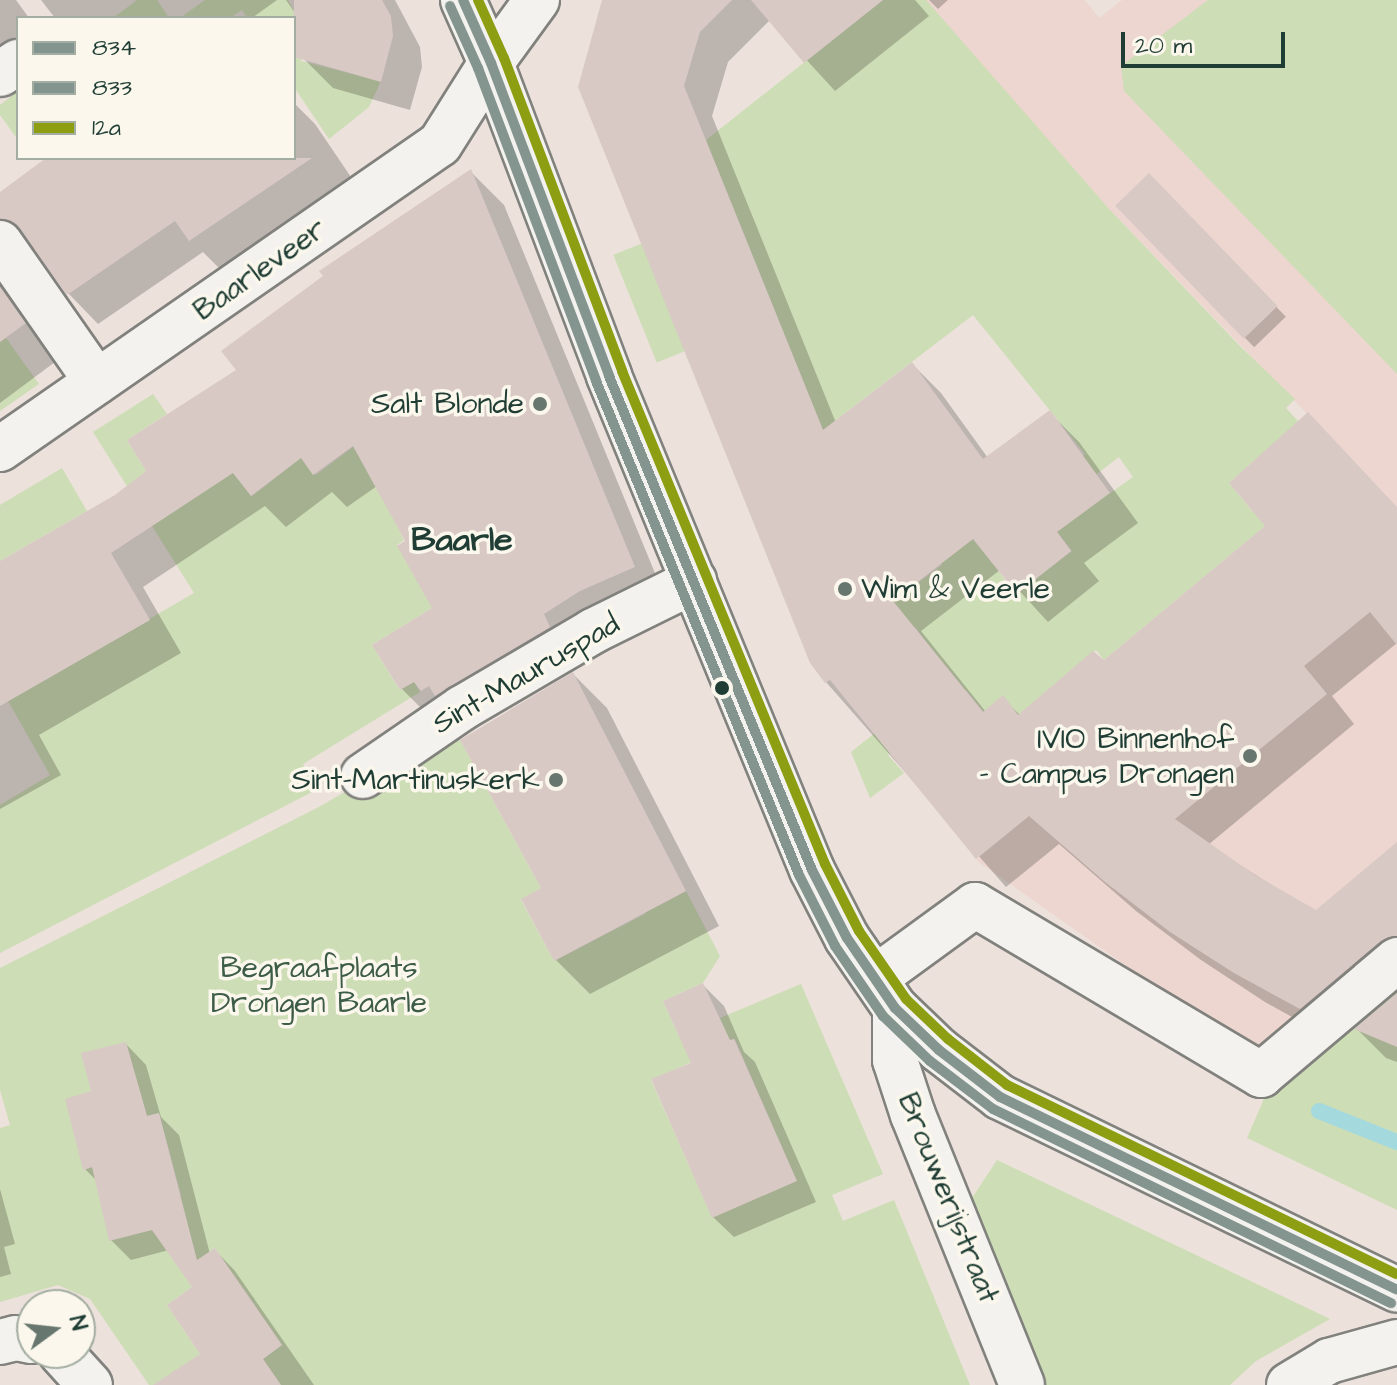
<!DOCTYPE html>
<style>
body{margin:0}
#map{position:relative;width:1397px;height:1385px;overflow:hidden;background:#ece1db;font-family:"Architects Daughter",sans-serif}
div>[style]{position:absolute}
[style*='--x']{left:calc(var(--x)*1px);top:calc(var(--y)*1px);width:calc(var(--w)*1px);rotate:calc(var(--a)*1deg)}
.built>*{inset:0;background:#ecd6cf}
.green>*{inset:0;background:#cdddb5;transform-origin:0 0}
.shadow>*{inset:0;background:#0003;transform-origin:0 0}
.stream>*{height:16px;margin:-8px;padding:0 8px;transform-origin:8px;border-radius:8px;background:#a4d9de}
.building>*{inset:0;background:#d9c9c5;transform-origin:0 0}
.roads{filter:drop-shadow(2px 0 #81817d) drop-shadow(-2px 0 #81817d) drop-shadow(0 2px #81817d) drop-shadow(0 -2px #81817d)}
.minor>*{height:44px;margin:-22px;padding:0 22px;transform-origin:22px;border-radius:22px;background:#f4f2ee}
.major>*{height:44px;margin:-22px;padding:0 22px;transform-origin:22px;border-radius:22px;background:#f4f2ee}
.bus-1>*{height:10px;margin:-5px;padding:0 5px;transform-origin:5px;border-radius:5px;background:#84948f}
.bus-2>*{height:10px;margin:-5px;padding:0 5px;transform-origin:5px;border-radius:5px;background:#84948f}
.bus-3>*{height:10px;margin:-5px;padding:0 5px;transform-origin:5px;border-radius:5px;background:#8d9e12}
.dots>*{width:22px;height:22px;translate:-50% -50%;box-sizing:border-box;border:4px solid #fbf7ec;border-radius:50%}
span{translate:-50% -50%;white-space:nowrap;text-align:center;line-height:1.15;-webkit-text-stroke:7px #fbf7ec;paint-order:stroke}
.street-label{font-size:30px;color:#1f3d34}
.poi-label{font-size:30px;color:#1f3d34}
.right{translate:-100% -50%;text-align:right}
.left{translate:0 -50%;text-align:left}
.park-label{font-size:30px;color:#3d5c48}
.quarter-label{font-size:34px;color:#1f3d34;font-weight:700}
.legend{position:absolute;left:16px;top:16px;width:280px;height:144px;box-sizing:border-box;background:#fbf7ec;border:2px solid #a3ada2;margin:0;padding:10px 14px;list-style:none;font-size:24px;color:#1f3d34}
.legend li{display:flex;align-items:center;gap:16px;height:40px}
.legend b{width:40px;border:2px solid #a3ada2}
.north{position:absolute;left:16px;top:1289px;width:80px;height:80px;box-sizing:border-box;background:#fbf7ec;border:2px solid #a3ada2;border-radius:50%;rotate:75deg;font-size:22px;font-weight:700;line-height:32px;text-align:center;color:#1f3d34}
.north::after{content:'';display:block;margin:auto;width:28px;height:36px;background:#67766e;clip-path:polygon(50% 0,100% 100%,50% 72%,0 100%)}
.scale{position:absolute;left:1121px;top:32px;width:164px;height:36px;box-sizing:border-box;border:4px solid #1f3d34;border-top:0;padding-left:10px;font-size:24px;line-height:28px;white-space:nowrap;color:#1f3d34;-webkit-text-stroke:6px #fbf7ec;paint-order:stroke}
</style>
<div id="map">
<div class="built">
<div style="clip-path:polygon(923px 0,1085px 0,1099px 18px,1122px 0,1397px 0,1397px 507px,1111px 211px)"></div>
<div style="clip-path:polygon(1397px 510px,1397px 972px,1276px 1071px,976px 860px)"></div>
</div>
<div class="green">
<div style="clip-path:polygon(137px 0,157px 0,169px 18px,113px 18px)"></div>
<div style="clip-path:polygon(205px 0,288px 0,308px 36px,301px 61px,381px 81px,369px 107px,329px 139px,294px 87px,294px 18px,247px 18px,242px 10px,230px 18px,180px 18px)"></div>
<div style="clip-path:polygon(evenodd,883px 0,926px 0,1111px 211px,1239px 345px,1295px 399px,1286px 408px,1298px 421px,1294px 426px,1348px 457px,1104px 660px,1096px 650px,1059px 681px,1027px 725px,1003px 697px,984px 712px,966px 690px,888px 755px,904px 773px,870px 798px,851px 752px,950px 673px,915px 627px,897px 626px,884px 608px,942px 565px,900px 504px,970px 541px,974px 539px,1016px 594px,1072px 551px,1030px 496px,1085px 454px,973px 315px,823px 430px,706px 140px,883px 0,1119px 457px,1133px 477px,1109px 494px,1094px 476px,1119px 457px,883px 0,1257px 458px,1283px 488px,1253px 512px,1229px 483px,1257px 458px)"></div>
<div style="clip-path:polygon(1208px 0,1397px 0,1397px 374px,1124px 91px,1121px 66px)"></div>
<div style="clip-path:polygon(18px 91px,18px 140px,0 115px,0 105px)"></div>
<div style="left:643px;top:243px;width:116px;height:32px;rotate:68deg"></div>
<div style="clip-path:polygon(6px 338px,39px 384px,0 411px,0 342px)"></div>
<div style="clip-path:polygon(153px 394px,167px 414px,127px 440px,146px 471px,144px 473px,233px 473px,252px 496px,302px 457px,316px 475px,357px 444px,404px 540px,397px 545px,417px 579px,510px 560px,372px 645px,399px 689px,413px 680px,420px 692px,303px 764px,316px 790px,0 953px,0 805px,50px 775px,8px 701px,194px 593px,93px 432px)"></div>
<div style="clip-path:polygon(62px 468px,87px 511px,0 561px,0 505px)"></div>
<div style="clip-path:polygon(evenodd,454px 729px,541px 888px,521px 900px,554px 961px,645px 914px,647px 905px,658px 906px,686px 891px,720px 956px,703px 983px,663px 1001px,677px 1032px,699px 1059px,651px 1080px,712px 1217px,783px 1150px,735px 1039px,729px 1041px,720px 1018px,801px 984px,883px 1174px,832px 1195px,843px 1221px,894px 1200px,970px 1385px,269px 1385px,277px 1379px,263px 1359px,282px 1345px,215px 1248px,182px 1271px,192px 1287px,167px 1305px,200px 1354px,189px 1362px,205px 1385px,149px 1385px,90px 1299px,58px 1285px,0 1302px,0 1128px,10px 1125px,0 1090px,0 968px,317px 808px,454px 729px,126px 1043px,147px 1116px,159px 1113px,181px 1195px,161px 1227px,109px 1240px,96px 1166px,84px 1170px,70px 1098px,91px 1091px,82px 1053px,126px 1043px)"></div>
<div style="clip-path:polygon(1397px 972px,1397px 1210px,1247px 1138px,1276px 1071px)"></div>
<div style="clip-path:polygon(997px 1160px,1330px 1319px,1256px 1361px,1230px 1385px,1044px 1385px,970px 1201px)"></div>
</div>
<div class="shadow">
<div style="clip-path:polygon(0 0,16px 0,29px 18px,18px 18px,18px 35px,0 49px)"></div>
<div style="clip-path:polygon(41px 0,277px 0,252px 18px,55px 18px)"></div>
<div style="clip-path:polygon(286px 0,395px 0,420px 47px,422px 67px,410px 110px,333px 88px,304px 59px,311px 36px)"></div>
<div style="clip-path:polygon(604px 0,915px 0,929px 16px,835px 91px,770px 20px,728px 62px,712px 116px,836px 423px,912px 364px,941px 393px,988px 458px,1050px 413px,1079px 442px,1138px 523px,1084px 563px,1099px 581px,1048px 622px,1000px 570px,921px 631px,986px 712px,1002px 698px,1020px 715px,1103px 663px,1397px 508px,1397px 643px,1332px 696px,1354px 724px,1208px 845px,1316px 913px,1397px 845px,1397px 981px,1330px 1038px,1265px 1002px,1201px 960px,1136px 911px,1059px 844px,1006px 887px,826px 682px)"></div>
<div style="clip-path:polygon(929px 0,948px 0,938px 9px)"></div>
<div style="clip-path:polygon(294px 103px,315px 124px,353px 180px,220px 269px,203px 252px,98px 324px,69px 294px,37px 249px,23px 249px,0 226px,0 195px,50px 158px,294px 158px)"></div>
<div style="clip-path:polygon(471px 172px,504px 205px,666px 600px,435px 722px,402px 689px,374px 646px,435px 608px,408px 542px,377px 486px,347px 507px,332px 492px,286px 527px,265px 506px,143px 587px,181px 653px,39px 735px,61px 775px,0 809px,0 563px,116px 496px,148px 471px,239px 371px)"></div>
<div style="left:1149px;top:175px;width:197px;height:44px;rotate:46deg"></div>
<div style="clip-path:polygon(0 249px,59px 359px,0 403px)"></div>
<div style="clip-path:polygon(573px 674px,607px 708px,719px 926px,590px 994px,556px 960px,544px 888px)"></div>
<div style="clip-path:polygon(703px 985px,724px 1006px,744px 1052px,755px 1062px,816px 1202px,734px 1237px,713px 1217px,693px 1064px)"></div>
<div style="clip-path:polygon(1397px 993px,1397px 1062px,1386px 1058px,1357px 1029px)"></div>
<div style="clip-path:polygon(126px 1044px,146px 1065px,161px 1117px,179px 1135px,210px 1254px,215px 1250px,235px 1271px,314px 1385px,207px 1385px,195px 1287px,169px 1250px,131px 1260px,111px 1240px,97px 1181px,85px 1169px,94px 1092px)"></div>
<div style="clip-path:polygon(0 1189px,15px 1244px,4px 1247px,11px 1274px,0 1277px)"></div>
</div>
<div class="stream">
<div style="--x:1319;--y:1111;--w:84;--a:21.7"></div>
</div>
<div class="building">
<div style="clip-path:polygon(294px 0,382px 0,391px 16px,393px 36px,381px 82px,294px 57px)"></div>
<div style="clip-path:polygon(602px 0,732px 0,700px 32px,684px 86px,823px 430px,912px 362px,983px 459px,1050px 410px,1110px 493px,1057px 532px,1071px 551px,1017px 594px,973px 539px,893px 601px,983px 712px,1003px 695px,1018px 715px,1093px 651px,1104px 660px,1265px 526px,1229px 483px,1308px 412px,1397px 507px,1397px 645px,1370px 612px,1304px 666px,1327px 694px,1175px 819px,1255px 875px,1316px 910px,1397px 842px,1397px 936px,1381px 941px,1300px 1009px,1234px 973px,1170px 932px,1105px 882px,1029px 816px,976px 859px,830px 680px,825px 683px,810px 663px,578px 87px)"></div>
<div style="clip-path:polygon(751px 0,883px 0,804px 63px)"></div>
<div style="clip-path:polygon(46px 158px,312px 158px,189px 241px,175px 221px,67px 295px,20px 229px,11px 221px,0 218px,0 192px)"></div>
<div style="clip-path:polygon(471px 169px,635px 567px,580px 591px,544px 614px,550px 627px,435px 696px,429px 686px,421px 691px,414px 682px,400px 690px,372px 645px,432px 608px,397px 546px,405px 541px,353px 446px,313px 475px,301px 458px,251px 496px,233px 473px,111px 553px,150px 620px,0 706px,0 561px,115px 495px,146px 471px,127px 440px,236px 370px,221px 351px,323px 276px,319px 271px)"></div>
<div style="left:1149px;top:173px;width:185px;height:47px;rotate:46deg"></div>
<div style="clip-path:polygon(0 287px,26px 323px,0 342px)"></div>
<div style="clip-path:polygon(573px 672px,686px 891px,554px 961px,521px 899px,541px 888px,460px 740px)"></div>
<div style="clip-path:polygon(703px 983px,730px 1040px,734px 1039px,797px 1181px,712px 1218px,651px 1079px,691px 1063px,663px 1001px)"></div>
<div style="clip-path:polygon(1397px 993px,1397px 1047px,1354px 1029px)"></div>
<div style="clip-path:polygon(126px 1042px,147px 1116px,159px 1113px,197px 1260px,215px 1248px,282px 1345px,263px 1359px,281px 1385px,153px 1385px,200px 1354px,167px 1305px,192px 1287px,152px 1230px,109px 1241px,92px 1167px,83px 1170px,65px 1099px,91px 1091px,81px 1053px)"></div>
</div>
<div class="roads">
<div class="minor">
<div style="--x:0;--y:74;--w:22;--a:-34"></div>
<div style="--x:0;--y:243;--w:169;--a:55.1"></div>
<div style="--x:0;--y:449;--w:535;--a:-34.73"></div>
<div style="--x:440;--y:144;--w:96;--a:-57.8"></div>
<div style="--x:491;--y:63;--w:78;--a:-53.9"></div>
<div style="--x:363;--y:776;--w:120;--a:-34.5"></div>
<div style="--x:462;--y:708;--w:152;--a:-30.4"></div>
<div style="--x:593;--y:631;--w:113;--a:-26.3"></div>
<div style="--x:875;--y:978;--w:124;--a:-36.1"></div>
<div style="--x:975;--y:905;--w:333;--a:30.7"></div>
<div style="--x:1261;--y:1075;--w:178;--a:-40.2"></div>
<div style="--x:0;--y:1342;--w:16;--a:-14"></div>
<div style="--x:16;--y:1338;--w:16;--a:11"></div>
<div style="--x:61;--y:1353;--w:43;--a:47.8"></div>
</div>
<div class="major">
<div style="--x:463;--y:0;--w:69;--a:66"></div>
<div style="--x:491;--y:63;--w:335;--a:69.3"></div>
<div style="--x:609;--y:376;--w:534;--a:67.66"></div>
<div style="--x:812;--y:870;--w:76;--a:62.8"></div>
<div style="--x:847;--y:938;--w:85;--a:55.6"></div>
<div style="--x:895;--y:1008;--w:61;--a:43.7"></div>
<div style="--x:939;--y:1050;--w:77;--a:37.6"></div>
<div style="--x:1000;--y:1097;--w:441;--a:25.9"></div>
<div style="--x:895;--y:1008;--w:52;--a:90"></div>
<div style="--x:895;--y:1060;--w:58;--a:71.9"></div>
<div style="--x:913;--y:1115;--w:291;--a:68"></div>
<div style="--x:1289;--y:1385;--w:47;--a:-31"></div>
<div style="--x:1329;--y:1361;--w:71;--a:-15.6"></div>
</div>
</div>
<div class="bus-1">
<div style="--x:463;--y:0;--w:69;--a:66"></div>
<div style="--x:491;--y:63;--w:335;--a:69.3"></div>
<div style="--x:609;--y:376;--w:534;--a:67.66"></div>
<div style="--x:812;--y:870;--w:76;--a:62.8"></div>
<div style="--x:847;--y:938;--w:85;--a:55.6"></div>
<div style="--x:895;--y:1008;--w:61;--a:43.7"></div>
<div style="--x:939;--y:1050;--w:77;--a:37.6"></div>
<div style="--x:1000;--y:1097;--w:441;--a:25.9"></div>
</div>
<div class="bus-2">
<div style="--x:450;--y:6;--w:68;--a:65.7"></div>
<div style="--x:478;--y:68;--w:335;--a:69.3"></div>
<div style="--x:596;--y:381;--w:534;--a:67.66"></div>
<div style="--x:799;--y:875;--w:80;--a:63.1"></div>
<div style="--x:835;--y:946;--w:85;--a:55.6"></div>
<div style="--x:883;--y:1016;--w:65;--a:43.8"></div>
<div style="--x:930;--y:1061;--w:79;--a:37.3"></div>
<div style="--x:993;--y:1109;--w:443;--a:26"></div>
</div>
<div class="bus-3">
<div style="--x:478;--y:0;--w:64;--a:65.9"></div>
<div style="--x:504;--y:58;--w:335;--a:69.3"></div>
<div style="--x:622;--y:371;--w:533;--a:67.62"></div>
<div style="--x:825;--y:864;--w:75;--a:63.1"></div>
<div style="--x:859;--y:931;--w:83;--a:55.3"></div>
<div style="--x:906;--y:999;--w:58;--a:43.6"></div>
<div style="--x:948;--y:1039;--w:75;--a:37.9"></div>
<div style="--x:1007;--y:1085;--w:433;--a:25.9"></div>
</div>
<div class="dots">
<div style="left:540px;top:404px;background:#67766e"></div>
<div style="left:845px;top:589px;background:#67766e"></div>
<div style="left:722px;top:688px;background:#1f3d34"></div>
<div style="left:1250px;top:756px;background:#67766e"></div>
<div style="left:556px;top:780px;background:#67766e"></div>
</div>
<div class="street-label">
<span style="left:260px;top:270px;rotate:-35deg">Baarleveer</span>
<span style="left:526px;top:674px;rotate:-30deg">Sint-Mauruspad</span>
<span style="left:948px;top:1198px;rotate:68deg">Brouwerijstraat</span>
</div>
<div class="poi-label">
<span class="right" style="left:524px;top:404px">Salt Blonde</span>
<span class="left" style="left:861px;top:589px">Wim &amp; Veerle</span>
<span class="right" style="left:1234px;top:756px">IVIO Binnenhof<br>- Campus Drongen</span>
<span class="right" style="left:540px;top:780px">Sint-Martinuskerk</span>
</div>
<div class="park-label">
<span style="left:319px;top:985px">Begraafplaats<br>Drongen Baarle</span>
</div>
<div class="quarter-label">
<span style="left:462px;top:541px">Baarle</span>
</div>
<ul class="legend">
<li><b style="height:10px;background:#84948f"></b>834</li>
<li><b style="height:10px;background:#84948f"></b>833</li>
<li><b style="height:10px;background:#8d9e12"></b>12a</li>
</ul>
<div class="north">N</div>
<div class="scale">20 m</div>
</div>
